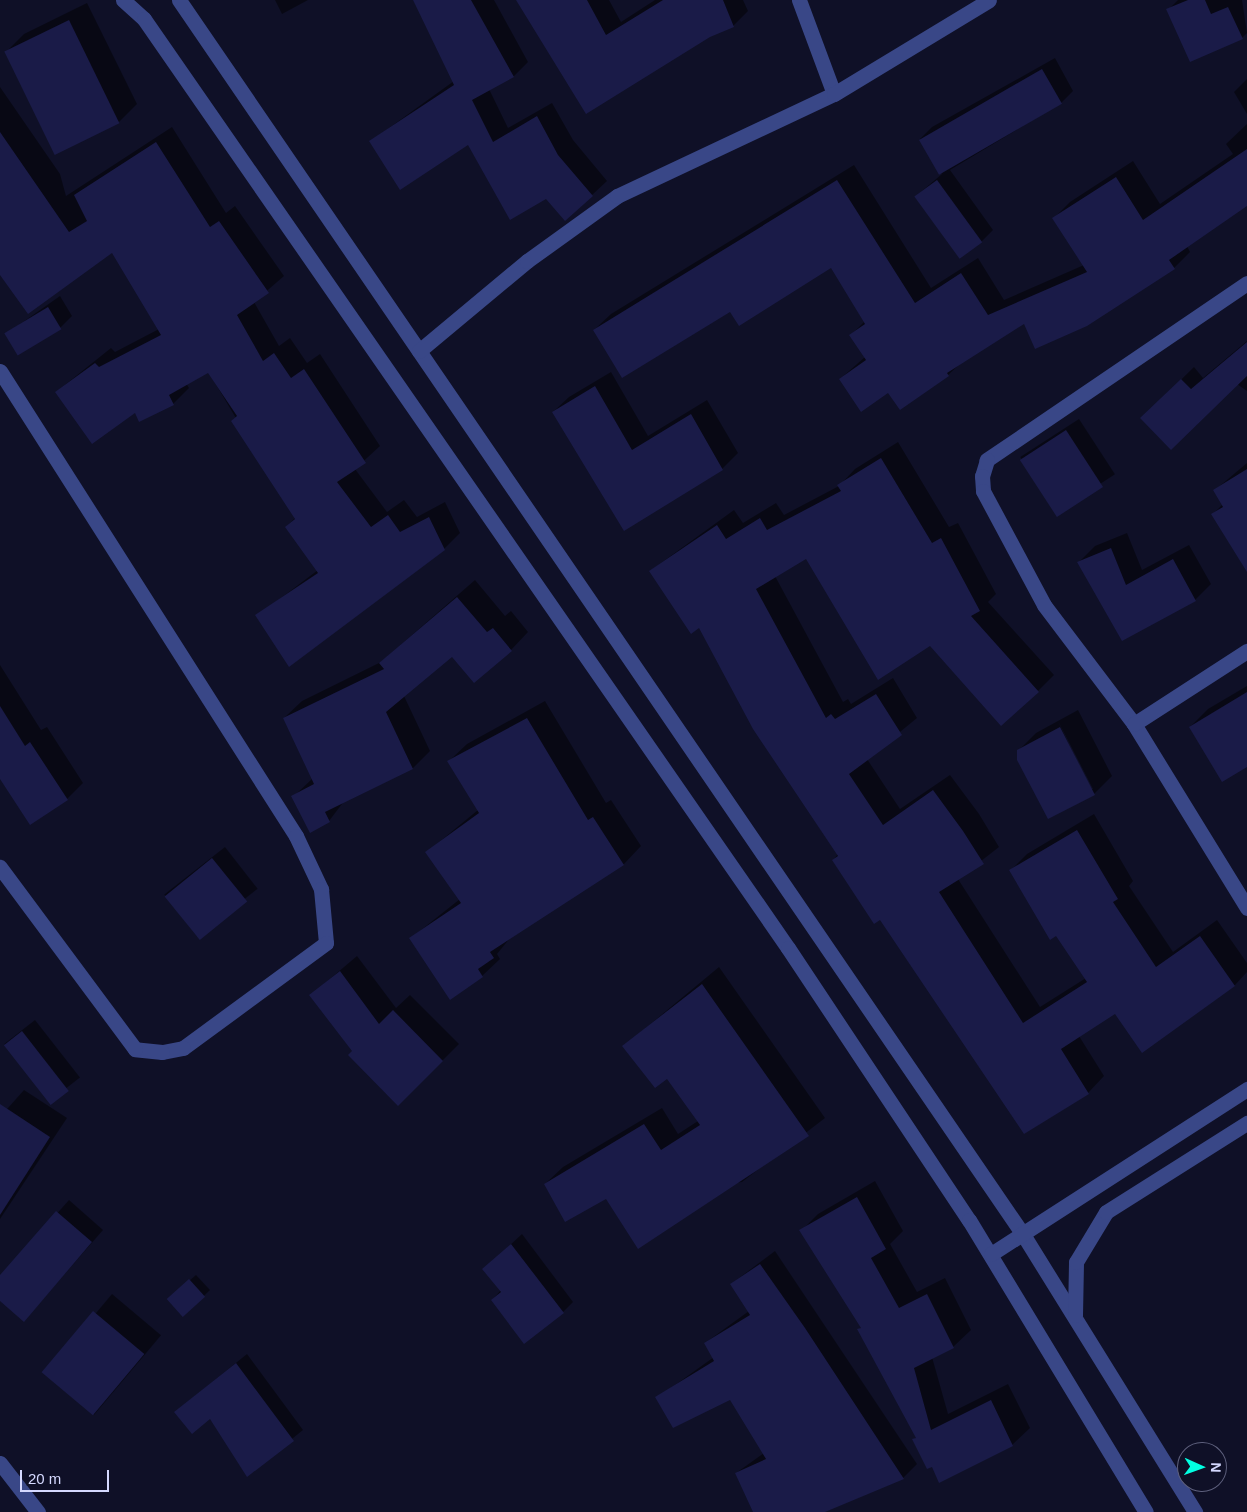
<!DOCTYPE html>
<style>
body{margin:0}
#map{position:relative;width:1247px;height:1512px;overflow:hidden;background:#0f1027;font-family:Helvetica,sans-serif}
div>[style]{position:absolute}
[style*='--x']{left:calc(var(--x)*1px);top:calc(var(--y)*1px);width:calc(var(--w)*1px);rotate:calc(var(--a)*1deg)}
.shadow>*{inset:0;background:#0007;transform-origin:0 0}
.building>*{inset:0;background:#1a1b48;transform-origin:0 0}
.minor>*{height:15px;margin:-7.5px;padding:0 7.5px;transform-origin:7.5px;border-radius:7.5px;background:#394787}
span{translate:-50% -50%;white-space:nowrap;text-align:center;line-height:1.15;-webkit-text-stroke:4px #0f1027;paint-order:stroke}
.north{position:absolute;left:1177px;top:1442px;width:50px;height:50px;box-sizing:border-box;background:#0f1027;border:1px solid #5e607d;border-radius:50%;rotate:92deg;font-size:14px;font-weight:700;line-height:20px;text-align:center;color:#d5d9ff}
.north::after{content:'';display:block;margin:auto;width:18px;height:22px;background:#01ffe2;clip-path:polygon(50% 0,100% 100%,50% 72%,0 100%)}
.scale{position:absolute;left:20px;top:1470px;width:89px;height:22px;box-sizing:border-box;border:2px solid #d5d9ff;border-top:0;padding-left:6px;font-size:15px;line-height:18px;white-space:nowrap;color:#d5d9ff;-webkit-text-stroke:4px #0f1027;paint-order:stroke}
</style>
<div id="map">
<div class="shadow">
<div style="clip-path:polygon(275px 0,308px 0,282px 14px)"></div>
<div style="clip-path:polygon(415px 0,494px 0,528px 62px,514px 76px,489px 89px,508px 128px,552px 103px,573px 140px,607px 181px,592px 195px,546px 197px,468px 143px,371px 141px,454px 81px)"></div>
<div style="clip-path:polygon(518px 0,609px 0,621px 22px,655px 0,743px 0,748px 11px,733px 26px,710px 36px,587px 112px)"></div>
<div style="clip-path:polygon(1178px 0,1242px 0,1247px 33px,1242px 38px,1168px 10px)"></div>
<div style="clip-path:polygon(87px 3px,137px 104px,119px 122px,6px 52px,24px 34px)"></div>
<div style="clip-path:polygon(1055px 58px,1073px 91px,1061px 103px,950px 170px,993px 230px,981px 242px,916px 196px,942px 174px,920px 139px,932px 127px)"></div>
<div style="clip-path:polygon(1247px 79px,1247px 114px,1234px 92px)"></div>
<div style="clip-path:polygon(0 87px,60px 174px,66px 196px,172px 127px,226px 213px,235px 206px,284px 276px,254px 302px,279px 346px,290px 338px,307px 363px,320px 354px,380px 446px,355px 469px,387px 512px,404px 500px,417px 517px,445px 502px,460px 533px,444px 549px,257px 616px,318px 570px,286px 527px,295px 518px,208px 371px,186px 383px,189px 388px,173px 404px,135px 411px,56px 392px,111px 348px,115px 352px,159px 329px,113px 251px,0 273px)"></div>
<div style="clip-path:polygon(1247px 124px,1247px 205px,1187px 246px,1190px 252px,1174px 268px,1025px 322px,963px 361px,948px 375px,889px 392px,840px 379px,865px 357px,851px 335px,864px 322px,832px 266px,730px 310px,594px 330px,611px 314px,854px 165px,931px 288px,978px 258px,1004px 300px,1084px 265px,1054px 218px,1070px 202px,1133px 161px,1160px 204px,1233px 154px,1226px 144px)"></div>
<div style="clip-path:polygon(60px 296px,72px 316px,60px 328px,6px 334px)"></div>
<div style="clip-path:polygon(1247px 341px,1247px 391px,1237px 384px,1142px 418px,1194px 367px,1203px 378px)"></div>
<div style="clip-path:polygon(611px 372px,648px 436px,707px 400px,738px 453px,722px 469px,624px 529px,553px 412px,569px 397px)"></div>
<div style="left:1079px;top:419px;width:66px;height:70px;rotate:57deg"></div>
<div style="clip-path:polygon(898px 442px,949px 527px,958px 523px,996px 594px,988px 602px,1054px 675px,1038px 691px,930px 645px,806px 557px,775px 576px,843px 702px,848px 699px,851px 704px,893px 678px,917px 718px,867px 759px,900px 809px,950px 775px,979px 814px,999px 847px,958px 879px,1040px 1007px,1086px 978px,1011px 870px,1027px 854px,1094px 814px,1133px 881px,1129px 886px,1173px 952px,1217px 920px,1247px 963px,1247px 972px,1235px 985px,1142px 1051px,1116px 1012px,1079px 1036px,1104px 1076px,1088px 1093px,881px 918px,833px 860px,838px 854px,699px 626px,650px 571px,734px 510px,743px 523px,776px 503px,784px 515px,839px 486px,855px 469px)"></div>
<div style="clip-path:polygon(1247px 463px,1247px 567px,1213px 514px,1223px 504px,1215px 490px)"></div>
<div style="clip-path:polygon(1127px 533px,1142px 570px,1189px 545px,1211px 584px,1195px 600px,1122px 640px,1079px 562px,1095px 546px)"></div>
<div style="clip-path:polygon(475px 580px,505px 616px,511px 611px,528px 632px,511px 650px,452px 655px,404px 696px,430px 751px,413px 768px,345px 800px,329px 821px,293px 797px,313px 778px,284px 718px,302px 701px,381px 662px)"></div>
<div style="clip-path:polygon(0 665px,41px 730px,47px 727px,83px 783px,67px 799px,0 776px)"></div>
<div style="clip-path:polygon(1247px 686px,1247px 766px,1190px 727px,1208px 709px)"></div>
<div style="clip-path:polygon(545px 701px,606px 803px,611px 800px,641px 846px,624px 864px,510px 938px,497px 954px,500px 959px,482px 976px,411px 938px,460px 899px,427px 852px,478px 810px,449px 761px,467px 744px)"></div>
<div style="clip-path:polygon(evenodd,1078px 710px,1112px 776px,1094px 794px,1018px 751px,1036px 733px,1078px 710px,1058px 721px,1093px 789px,1090px 789px,1058px 721px)"></div>
<div style="left:225px;top:847px;width:53px;height:77px;rotate:52deg"></div>
<div style="clip-path:polygon(357px 956px,396px 1008px,410px 995px,459px 1044px,398px 1105px,311px 995px)"></div>
<div style="clip-path:polygon(719px 967px,825px 1118px,742px 1182px,606px 1197px,545px 1184px,563px 1167px,662px 1108px,678px 1134px,698px 1121px,667px 1077px,624px 1046px)"></div>
<div style="left:35px;top:1020px;width:73px;height:39px;rotate:52deg"></div>
<div style="clip-path:polygon(24px 1090px,67px 1118px,0 1219px,0 1117px)"></div>
<div style="clip-path:polygon(875px 1181px,903px 1231px,890px 1244px,917px 1292px,945px 1278px,971px 1330px,953px 1347px,932px 1357px,948px 1414px,1008px 1384px,1030px 1428px,1012px 1445px,932px 1465px,914px 1440px,917px 1437px,859px 1330px,862px 1327px,801px 1231px,818px 1214px)"></div>
<div style="clip-path:polygon(69px 1200px,103px 1230px,35px 1308px,0 1300px,0 1278px)"></div>
<div style="clip-path:polygon(522px 1234px,573px 1302px,563px 1312px,492px 1300px,501px 1290px,484px 1269px)"></div>
<div style="clip-path:polygon(775px 1251px,917px 1464px,903px 1478px,814px 1512px,754px 1512px,736px 1473px,764px 1453px,730px 1399px,657px 1398px,714px 1357px,705px 1343px,749px 1311px,731px 1284px)"></div>
<div style="clip-path:polygon(196px 1275px,210px 1290px,183px 1316px,174px 1294px)"></div>
<div style="left:112px;top:1294px;width:64px;height:104px;rotate:40deg"></div>
<div style="clip-path:polygon(247px 1354px,303px 1430px,247px 1475px,210px 1418px,175px 1412px)"></div>
</div>
<div class="building">
<div style="clip-path:polygon(413px 0,471px 0,514px 77px,472px 100px,493px 142px,537px 116px,558px 155px,593px 196px,565px 221px,546px 199px,510px 220px,468px 145px,400px 190px,369px 141px,454px 85px)"></div>
<div style="clip-path:polygon(516px 0,587px 0,606px 35px,663px 0,723px 0,734px 27px,710px 37px,586px 114px)"></div>
<div style="clip-path:polygon(1188px 0,1205px 0,1211px 14px,1228px 7px,1243px 39px,1190px 62px,1166px 9px)"></div>
<div style="left:69px;top:20px;width:115px;height:72px;rotate:64deg"></div>
<div style="left:1042px;top:69px;width:40px;height:142px;rotate:60deg"></div>
<div style="clip-path:polygon(0 132px,69px 232px,87px 221px,74px 195px,156px 142px,210px 227px,219px 221px,269px 293px,237px 315px,263px 361px,274px 353px,291px 378px,304px 369px,366px 463px,337px 482px,371px 527px,388px 515px,400px 532px,429px 517px,445px 550px,289px 667px,255px 615px,318px 573px,285px 527px,295px 519px,231px 421px,237px 416px,208px 373px,169px 395px,174px 405px,139px 422px,135px 413px,92px 444px,55px 392px,95px 363px,99px 367px,161px 335px,112px 253px,28px 314px,0 275px)"></div>
<div style="clip-path:polygon(1247px 149px,1247px 206px,1169px 260px,1175px 269px,1087px 326px,1035px 349px,1024px 324px,947px 373px,949px 376px,900px 410px,888px 393px,861px 412px,839px 379px,866px 360px,849px 335px,865px 324px,831px 268px,739px 326px,730px 312px,622px 378px,593px 330px,837px 180px,915px 303px,961px 273px,988px 315px,1087px 272px,1052px 218px,1116px 177px,1143px 220px)"></div>
<div style="left:937px;top:180px;width:77px;height:28px;rotate:54deg"></div>
<div style="left:48px;top:307px;width:26px;height:51px;rotate:59deg"></div>
<div style="clip-path:polygon(1247px 342px,1247px 376px,1171px 450px,1140px 418px,1181px 379px,1191px 389px)"></div>
<div style="clip-path:polygon(595px 386px,632px 450px,691px 414px,723px 470px,624px 531px,552px 412px)"></div>
<div style="left:1066px;top:430px;width:68px;height:55px;rotate:57deg"></div>
<div style="clip-path:polygon(881px 458px,932px 543px,941px 538px,980px 611px,971px 616px,1039px 692px,1001px 726px,930px 646px,878px 680px,806px 559px,756px 589px,826px 718px,831px 714px,835px 719px,876px 694px,902px 735px,849px 774px,883px 825px,933px 790px,963px 831px,984px 864px,939px 892px,1023px 1023px,1087px 982px,1056px 936px,1050px 940px,1009px 870px,1077px 830px,1118px 899px,1113px 902px,1156px 967px,1200px 936px,1235px 986px,1142px 1053px,1115px 1014px,1061px 1049px,1089px 1094px,1024px 1134px,880px 920px,874px 924px,832px 860px,838px 856px,753px 729px,699px 628px,691px 634px,649px 571px,717px 525px,726px 539px,760px 518px,767px 530px,841px 491px,837px 485px)"></div>
<div style="clip-path:polygon(1247px 469px,1247px 572px,1211px 514px,1223px 507px,1213px 490px)"></div>
<div style="clip-path:polygon(1111px 548px,1126px 585px,1173px 559px,1196px 601px,1122px 641px,1077px 562px)"></div>
<div style="clip-path:polygon(457px 597px,487px 632px,493px 628px,512px 651px,474px 683px,452px 657px,386px 712px,413px 769px,325px 812px,330px 822px,310px 833px,291px 796px,314px 784px,283px 718px,384px 669px,379px 663px)"></div>
<div style="clip-path:polygon(1247px 692px,1247px 767px,1222px 782px,1189px 727px)"></div>
<div style="clip-path:polygon(0 706px,25px 746px,30px 742px,68px 800px,30px 825px,0 779px)"></div>
<div style="clip-path:polygon(527px 718px,588px 820px,593px 817px,624px 865px,490px 952px,494px 958px,478px 969px,483px 977px,450px 1000px,409px 938px,461px 903px,425px 852px,479px 813px,447px 761px)"></div>
<div style="clip-path:polygon(1060px 727px,1095px 795px,1048px 819px,1017px 760px,1017px 750px)"></div>
<div style="left:212px;top:858px;width:56px;height:61px;rotate:51deg"></div>
<div style="clip-path:polygon(340px 971px,379px 1024px,393px 1010px,443px 1061px,398px 1106px,348px 1055px,352px 1051px,309px 995px)"></div>
<div style="clip-path:polygon(702px 984px,809px 1136px,638px 1249px,606px 1199px,565px 1222px,544px 1184px,644px 1124px,661px 1150px,700px 1125px,667px 1079px,655px 1088px,622px 1046px)"></div>
<div style="left:22px;top:1031px;width:76px;height:23px;rotate:52deg"></div>
<div style="clip-path:polygon(0 1104px,50px 1137px,0 1215px)"></div>
<div style="clip-path:polygon(857px 1197px,886px 1249px,871px 1258px,899px 1308px,927px 1294px,954px 1348px,914px 1368px,931px 1430px,991px 1400px,1013px 1446px,939px 1483px,932px 1467px,927px 1469px,912px 1439px,916px 1438px,857px 1329px,861px 1328px,799px 1230px)"></div>
<div style="clip-path:polygon(56px 1211px,92px 1242px,24px 1322px,0 1301px,0 1275px)"></div>
<div style="clip-path:polygon(511px 1244px,564px 1313px,524px 1344px,491px 1300px,501px 1292px,482px 1269px)"></div>
<div style="clip-path:polygon(760px 1264px,805px 1328px,904px 1479px,825px 1512px,753px 1512px,735px 1473px,766px 1459px,730px 1400px,673px 1428px,655px 1397px,714px 1361px,704px 1343px,750px 1315px,730px 1284px)"></div>
<div style="left:189px;top:1279px;width:24px;height:30px;rotate:48deg"></div>
<div style="left:93px;top:1311px;width:67px;height:80px;rotate:40deg"></div>
<div style="clip-path:polygon(236px 1363px,294px 1441px,247px 1477px,210px 1419px,192px 1434px,174px 1412px)"></div>
</div>
<div class="minor">
<div style="--x:123;--y:0;--w:28;--a:42"></div>
<div style="--x:144;--y:19;--w:1130;--a:55.27"></div>
<div style="--x:788;--y:948;--w:327;--a:56.4"></div>
<div style="--x:969;--y:1220;--w:341;--a:58.8"></div>
<div style="--x:179;--y:0;--w:1497;--a:55.64"></div>
<div style="--x:1024;--y:1236;--w:325;--a:58.2"></div>
<div style="--x:799;--y:0;--w:100;--a:69.6"></div>
<div style="--x:1247;--y:283;--w:315;--a:145.8"></div>
<div style="--x:987;--y:460;--w:17;--a:107"></div>
<div style="--x:982;--y:476;--w:15;--a:86"></div>
<div style="--x:983;--y:491;--w:129;--a:61.8"></div>
<div style="--x:1044;--y:605;--w:149;--a:52.9"></div>
<div style="--x:1134;--y:724;--w:216;--a:58.4"></div>
<div style="--x:419;--y:351;--w:141;--a:-39.8"></div>
<div style="--x:527;--y:261;--w:111;--a:-35.8"></div>
<div style="--x:617;--y:196;--w:240;--a:-25.2"></div>
<div style="--x:834;--y:94;--w:181;--a:-31.2"></div>
<div style="--x:0;--y:371;--w:551;--a:57.52"></div>
<div style="--x:296;--y:836;--w:59;--a:64.7"></div>
<div style="--x:321;--y:889;--w:54;--a:84.7"></div>
<div style="--x:326;--y:943;--w:177;--a:143.7"></div>
<div style="--x:183;--y:1048;--w:21;--a:169"></div>
<div style="--x:162;--y:1052;--w:27;--a:-174"></div>
<div style="--x:135;--y:1049;--w:227;--a:-126.6"></div>
<div style="--x:1134;--y:724;--w:135;--a:-32.9"></div>
<div style="--x:991;--y:1254;--w:305;--a:-32.8"></div>
<div style="--x:1075;--y:1315;--w:53;--a:-88.9"></div>
<div style="--x:1076;--y:1262;--w:58;--a:-59"></div>
<div style="--x:1106;--y:1212;--w:167;--a:-32.3"></div>
<div style="--x:0;--y:1463;--w:62;--a:52.2"></div>
</div>
<div class="north">N</div>
<div class="scale">20 m</div>
</div>
